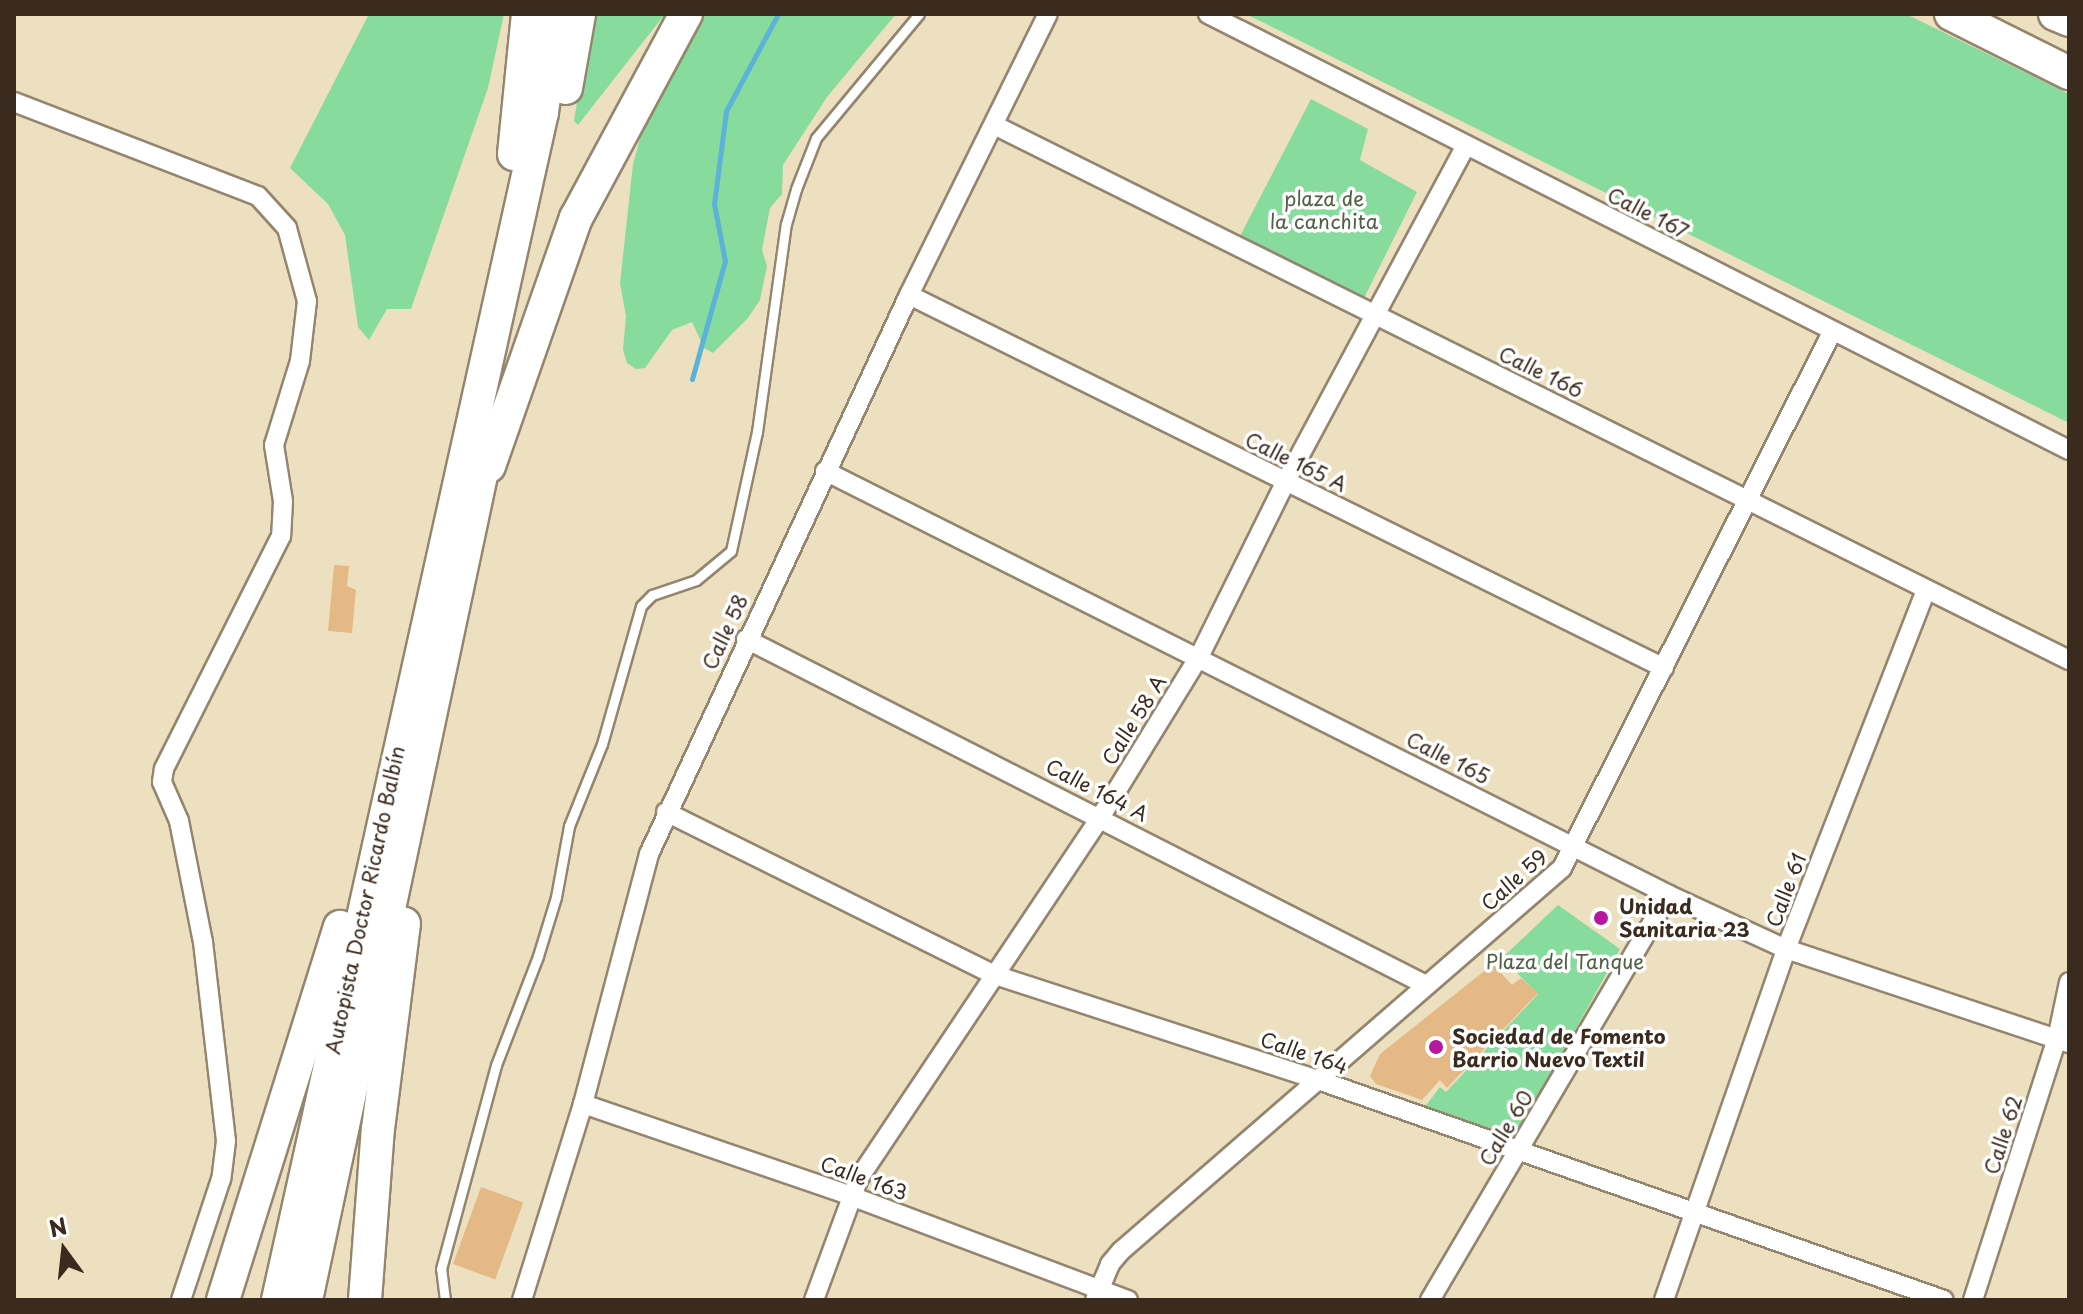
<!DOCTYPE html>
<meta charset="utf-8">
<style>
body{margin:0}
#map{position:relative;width:2083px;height:1314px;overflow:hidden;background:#ede0c0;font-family:"Playpen Sans",sans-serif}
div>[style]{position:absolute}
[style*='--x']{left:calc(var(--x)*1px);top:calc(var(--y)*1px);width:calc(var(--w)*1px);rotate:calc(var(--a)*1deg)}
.green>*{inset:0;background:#87db9d}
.stream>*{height:5px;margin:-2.5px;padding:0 2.5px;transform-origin:2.5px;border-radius:2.5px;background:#5cb2d8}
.building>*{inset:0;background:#e5b985;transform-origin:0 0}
.roads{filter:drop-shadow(2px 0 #94856f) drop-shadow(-2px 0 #94856f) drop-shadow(0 2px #94856f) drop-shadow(0 -2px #94856f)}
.service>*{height:9px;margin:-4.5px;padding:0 4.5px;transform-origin:4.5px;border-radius:4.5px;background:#fff}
.minor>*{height:18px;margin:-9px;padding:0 9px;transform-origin:9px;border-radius:9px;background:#fff}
.motorway>*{height:32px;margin:-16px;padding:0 16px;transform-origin:16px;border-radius:16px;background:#fff}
.dots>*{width:22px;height:22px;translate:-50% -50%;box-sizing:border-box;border:4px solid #fff;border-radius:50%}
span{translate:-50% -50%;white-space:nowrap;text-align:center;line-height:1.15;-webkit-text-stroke:7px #fff;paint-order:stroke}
.park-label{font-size:20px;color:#525f44}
.street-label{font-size:20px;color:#3b2a1e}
.poi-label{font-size:20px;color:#3b2a1e;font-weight:700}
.left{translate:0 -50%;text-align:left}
.frame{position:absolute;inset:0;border:16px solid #3b2a1e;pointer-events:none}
.north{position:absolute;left:24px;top:1210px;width:80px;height:80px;-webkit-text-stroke:6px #fff;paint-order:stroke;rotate:345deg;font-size:22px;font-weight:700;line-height:32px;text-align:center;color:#3b2a1e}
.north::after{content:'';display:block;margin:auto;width:28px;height:36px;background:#3b2a1e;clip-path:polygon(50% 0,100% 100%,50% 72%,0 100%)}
</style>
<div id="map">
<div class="green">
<div style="clip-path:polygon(369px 14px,504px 14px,488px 88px,411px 309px,387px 309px,369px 340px,358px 327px,345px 235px,328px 204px,290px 168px)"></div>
<div style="clip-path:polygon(591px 14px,665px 14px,578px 125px,574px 121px)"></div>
<div style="clip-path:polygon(706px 14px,896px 14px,827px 97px,783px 165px,782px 194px,770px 208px,762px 250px,767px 266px,760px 300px,748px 318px,713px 353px,704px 348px,692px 322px,672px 330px,645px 368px,636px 369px,627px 363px,623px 350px,626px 316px,620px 283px,633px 164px,647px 113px,668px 69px)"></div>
<div style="clip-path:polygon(1246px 14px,1906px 14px,2069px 94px,2069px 423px)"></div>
<div style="clip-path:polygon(1311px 99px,1368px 129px,1360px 160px,1417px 192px,1363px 300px,1239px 238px)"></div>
<div style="clip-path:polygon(1558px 905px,1620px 949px,1515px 1139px,1424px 1108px,1440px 1087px,1446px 1092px,1538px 994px,1502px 958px)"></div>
</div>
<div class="stream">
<div style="--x:692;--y:379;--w:123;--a:-74.4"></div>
<div style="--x:725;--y:261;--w:58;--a:-100.9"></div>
<div style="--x:714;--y:204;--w:94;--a:-82.6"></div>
<div style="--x:726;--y:111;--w:110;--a:-61.8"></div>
</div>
<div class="building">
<div style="clip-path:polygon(334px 565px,349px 566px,347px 586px,356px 590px,352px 633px,328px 631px)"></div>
<div style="clip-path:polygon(1493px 964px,1512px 985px,1521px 978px,1538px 993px,1447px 1088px,1440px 1080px,1422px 1100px,1376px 1084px,1370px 1076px,1380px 1054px)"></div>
<div style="left:481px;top:1187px;width:45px;height:82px;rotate:20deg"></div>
</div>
<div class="roads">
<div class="service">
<div style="--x:445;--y:1300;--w:31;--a:-97"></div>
<div style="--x:441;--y:1269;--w:211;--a:-74.9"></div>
<div style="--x:496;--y:1065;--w:117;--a:-68.9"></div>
<div style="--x:538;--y:956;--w:62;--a:-73"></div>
<div style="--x:556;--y:897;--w:72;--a:-79.6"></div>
<div style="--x:569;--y:826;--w:88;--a:-68.1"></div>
<div style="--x:602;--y:744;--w:143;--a:-74.2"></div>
<div style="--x:641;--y:606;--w:16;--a:-45"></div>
<div style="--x:652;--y:595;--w:46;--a:-18.8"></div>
<div style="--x:696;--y:580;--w:45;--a:-39.6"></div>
<div style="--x:731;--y:551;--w:122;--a:-77.7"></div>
<div style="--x:757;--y:432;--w:210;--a:-82.1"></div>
<div style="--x:786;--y:224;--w:36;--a:-74"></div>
<div style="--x:796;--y:189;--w:55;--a:-68.6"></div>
<div style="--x:816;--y:138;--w:161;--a:-50.3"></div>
</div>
<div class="minor">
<div style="--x:1208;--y:14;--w:965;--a:26.86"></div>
<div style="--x:14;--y:102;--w:261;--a:21.1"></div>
<div style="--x:258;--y:196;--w:43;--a:47.8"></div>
<div style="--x:287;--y:228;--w:76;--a:74.7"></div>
<div style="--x:307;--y:301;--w:60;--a:96.7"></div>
<div style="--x:300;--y:361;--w:88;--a:107.2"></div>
<div style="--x:274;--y:445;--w:57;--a:80.9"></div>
<div style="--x:283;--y:501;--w:35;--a:93"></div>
<div style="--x:281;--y:536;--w:261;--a:116.7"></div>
<div style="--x:164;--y:769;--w:13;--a:99"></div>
<div style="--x:162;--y:782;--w:43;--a:66.4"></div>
<div style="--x:179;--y:821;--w:123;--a:78.8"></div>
<div style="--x:203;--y:942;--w:200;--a:83.4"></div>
<div style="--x:226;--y:1141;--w:38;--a:97"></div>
<div style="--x:221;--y:1179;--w:127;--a:108.3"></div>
<div style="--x:994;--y:125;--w:1201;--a:26.46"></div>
<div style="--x:909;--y:295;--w:842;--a:26.29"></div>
<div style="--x:825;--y:471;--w:945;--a:26.67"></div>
<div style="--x:1669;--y:895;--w:129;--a:24.8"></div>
<div style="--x:1786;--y:949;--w:298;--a:18.4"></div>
<div style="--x:746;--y:639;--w:763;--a:26.97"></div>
<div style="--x:666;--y:812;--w:367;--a:26.4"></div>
<div style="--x:995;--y:975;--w:343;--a:18"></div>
<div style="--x:1321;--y:1081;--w:660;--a:19.37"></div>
<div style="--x:583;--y:1104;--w:283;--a:18.9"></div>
<div style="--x:851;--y:1196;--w:296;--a:20.6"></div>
<div style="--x:522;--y:1300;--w:205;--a:-72.7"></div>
<div style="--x:583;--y:1104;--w:259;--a:-75.2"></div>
<div style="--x:649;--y:854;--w:617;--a:-65.06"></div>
<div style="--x:909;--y:295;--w:313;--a:-63.7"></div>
<div style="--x:814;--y:1300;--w:130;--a:-69.8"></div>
<div style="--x:859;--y:1178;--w:435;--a:-56.2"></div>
<div style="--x:1101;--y:816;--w:187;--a:-58.4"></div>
<div style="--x:1199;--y:657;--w:196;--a:-63.7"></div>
<div style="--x:1286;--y:481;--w:381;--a:-61.8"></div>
<div style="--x:1095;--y:1300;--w:39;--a:-67"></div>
<div style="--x:1110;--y:1264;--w:17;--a:-50"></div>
<div style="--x:1121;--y:1251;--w:584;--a:-40.97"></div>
<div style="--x:1562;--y:868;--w:600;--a:-63.26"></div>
<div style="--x:1430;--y:1300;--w:470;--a:-59.5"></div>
<div style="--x:1664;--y:1300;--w:372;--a:-70.8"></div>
<div style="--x:1786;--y:949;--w:385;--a:-68.7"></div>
<div style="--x:1973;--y:1300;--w:274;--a:-72.2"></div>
<div style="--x:2057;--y:1039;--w:58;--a:-78.1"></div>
</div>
<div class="motorway">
<div style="--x:1951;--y:14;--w:132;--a:26.6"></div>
<div style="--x:2055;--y:14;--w:15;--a:23"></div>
<div style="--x:566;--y:88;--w:75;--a:-80"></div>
<div style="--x:514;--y:154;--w:141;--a:-84.3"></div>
<div style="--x:489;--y:466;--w:263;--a:-70.7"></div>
<div style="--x:576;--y:218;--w:232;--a:-61.7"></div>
<div style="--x:223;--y:1300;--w:391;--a:-72.6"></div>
<div style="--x:278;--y:1300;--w:1217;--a:-77.47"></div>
<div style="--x:542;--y:112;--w:99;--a:-81.9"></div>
<div style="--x:306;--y:1300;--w:877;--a:-78.02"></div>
<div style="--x:365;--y:1300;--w:171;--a:-85.7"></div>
<div style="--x:378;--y:1129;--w:207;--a:-82.8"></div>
</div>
</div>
<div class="dots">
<div style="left:1601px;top:918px;background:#b5179e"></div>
<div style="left:1436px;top:1047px;background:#b5179e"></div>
</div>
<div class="park-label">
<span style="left:1324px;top:210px">plaza de<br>la canchita</span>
<span style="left:1565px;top:961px">Plaza del Tanque</span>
</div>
<div class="street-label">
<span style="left:1648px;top:213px;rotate:27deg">Calle 167</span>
<span style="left:1541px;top:372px;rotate:26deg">Calle 166</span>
<span style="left:1296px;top:462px;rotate:26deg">Calle 165 A</span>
<span style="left:725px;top:632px;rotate:-65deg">Calle 58</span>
<span style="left:1134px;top:720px;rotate:-58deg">Calle 58 A</span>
<span style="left:1448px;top:758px;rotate:27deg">Calle 165</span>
<span style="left:1097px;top:790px;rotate:27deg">Calle 164 A</span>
<span style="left:1514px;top:880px;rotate:-42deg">Calle 59</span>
<span style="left:1786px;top:890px;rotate:-69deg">Calle 61</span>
<span style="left:365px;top:900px;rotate:-78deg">Autopista Doctor Ricardo Balbín</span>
<span style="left:1304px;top:1053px;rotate:19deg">Calle 164</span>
<span style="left:1506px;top:1128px;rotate:-59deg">Calle 60</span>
<span style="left:2003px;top:1135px;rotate:-72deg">Calle 62</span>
<span style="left:864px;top:1178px;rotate:20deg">Calle 163</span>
</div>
<div class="poi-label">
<span class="left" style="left:1619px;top:918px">Unidad<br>Sanitaria 23</span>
<span class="left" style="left:1452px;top:1048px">Sociedad de Fomento<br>Barrio Nuevo Textil</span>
</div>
<div class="frame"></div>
<div class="north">N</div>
</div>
